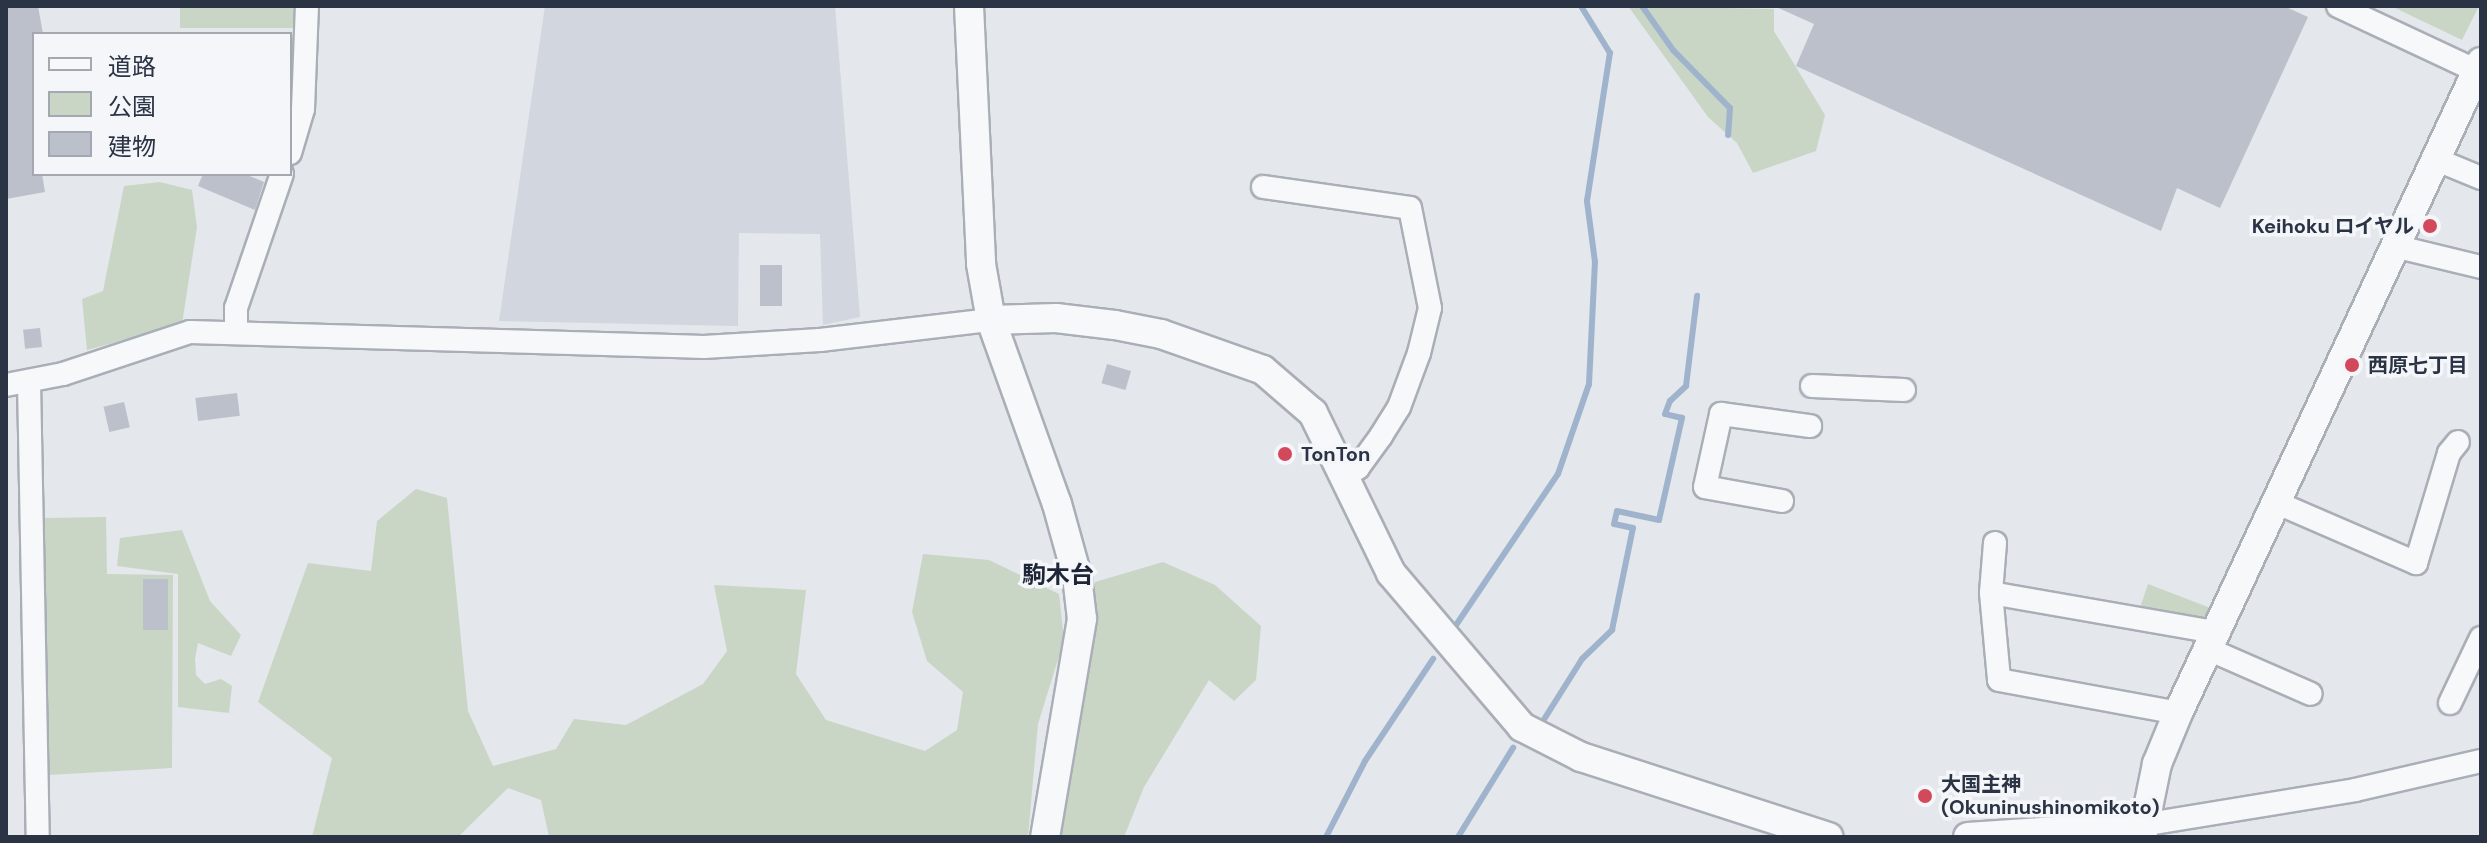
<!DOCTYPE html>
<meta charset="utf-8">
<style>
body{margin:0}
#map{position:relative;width:2487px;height:843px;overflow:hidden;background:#e4e7ec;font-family:"DM Sans","Noto Sans JP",sans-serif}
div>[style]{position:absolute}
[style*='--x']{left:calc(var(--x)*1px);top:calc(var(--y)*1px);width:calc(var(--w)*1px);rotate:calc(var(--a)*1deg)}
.built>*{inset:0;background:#d2d6de}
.green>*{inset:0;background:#c9d6c5;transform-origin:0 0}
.stream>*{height:6px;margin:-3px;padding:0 3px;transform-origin:3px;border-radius:3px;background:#9fb4cc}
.building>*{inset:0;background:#bbc0ca;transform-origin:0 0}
.roads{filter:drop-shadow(2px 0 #a9aeb7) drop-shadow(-2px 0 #a9aeb7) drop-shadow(0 2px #a9aeb7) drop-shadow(0 -2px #a9aeb7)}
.minor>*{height:22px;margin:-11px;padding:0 11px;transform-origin:11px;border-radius:11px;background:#f7f8fa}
.tertiary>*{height:28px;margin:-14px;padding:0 14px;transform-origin:14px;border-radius:14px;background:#f7f8fa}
.dots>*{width:22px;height:22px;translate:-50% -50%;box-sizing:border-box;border:4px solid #f4f6f9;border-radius:50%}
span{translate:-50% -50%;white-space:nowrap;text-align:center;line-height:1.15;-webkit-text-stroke:7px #f4f6f9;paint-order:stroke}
.poi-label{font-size:20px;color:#2b3445;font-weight:700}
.right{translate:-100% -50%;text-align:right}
.left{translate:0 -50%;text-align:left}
.quarter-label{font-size:24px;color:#1d2536;font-weight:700}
.frame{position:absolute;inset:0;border:8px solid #2b3445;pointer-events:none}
.legend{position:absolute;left:32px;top:32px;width:260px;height:144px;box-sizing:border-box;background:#f4f6f9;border:2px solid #a4a8b1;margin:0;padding:10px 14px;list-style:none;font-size:24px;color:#2b3445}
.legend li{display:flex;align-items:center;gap:16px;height:40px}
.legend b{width:40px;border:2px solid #a4a8b1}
</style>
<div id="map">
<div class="built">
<div style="clip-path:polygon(545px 6px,835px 6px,860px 317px,823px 325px,820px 234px,739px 233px,738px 326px,499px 321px)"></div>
</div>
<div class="green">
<div style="left:180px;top:6px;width:115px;height:22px"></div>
<div style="clip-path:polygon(1628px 6px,1774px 9px,1774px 31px,1825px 115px,1816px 151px,1753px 173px,1737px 143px,1708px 117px)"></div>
<div style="clip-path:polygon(2391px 6px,2479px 6px,2462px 40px)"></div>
<div style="clip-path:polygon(160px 182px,192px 190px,197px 227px,182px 324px,87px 350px,82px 299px,103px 291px,124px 186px)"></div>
<div style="clip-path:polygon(416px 489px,447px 498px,468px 711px,493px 766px,556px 749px,574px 719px,626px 725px,703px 684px,727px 651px,714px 585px,806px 590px,796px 674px,826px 720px,925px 751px,957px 730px,963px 692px,927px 661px,912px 612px,923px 554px,989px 560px,1059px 594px,1064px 640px,1038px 724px,1028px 837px,549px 837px,541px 800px,508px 788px,458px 837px,312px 837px,332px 758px,258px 702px,308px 563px,371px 571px,377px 521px)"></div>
<div style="clip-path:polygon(106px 517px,107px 574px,173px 575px,172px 768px,48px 775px,44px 518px)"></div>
<div style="clip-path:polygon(182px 530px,210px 601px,241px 635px,231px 656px,198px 643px,195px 659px,196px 675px,205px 684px,221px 679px,232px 686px,229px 713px,178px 707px,178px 574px,117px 566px,120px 538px)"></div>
<div style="clip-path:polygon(1163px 562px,1215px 585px,1261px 626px,1256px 680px,1234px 701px,1209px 680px,1144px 787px,1124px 837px,1059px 837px,1087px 685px,1095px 582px)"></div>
<div style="clip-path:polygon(2148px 584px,2213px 609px,2209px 618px,2140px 608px)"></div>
</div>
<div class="stream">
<div style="--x:1642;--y:6;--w:54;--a:54.8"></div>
<div style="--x:1673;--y:50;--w:81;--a:45.5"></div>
<div style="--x:1730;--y:108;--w:27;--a:94"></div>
<div style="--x:1452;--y:631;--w:189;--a:-56"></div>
<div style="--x:1558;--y:474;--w:95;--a:-71"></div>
<div style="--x:1589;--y:384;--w:122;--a:-87.2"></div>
<div style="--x:1595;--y:262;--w:62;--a:-97.5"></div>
<div style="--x:1587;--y:201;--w:150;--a:-81.2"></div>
<div style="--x:1610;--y:53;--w:55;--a:-121.7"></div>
<div style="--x:1543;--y:721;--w:73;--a:-57.8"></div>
<div style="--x:1582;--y:659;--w:42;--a:-44"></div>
<div style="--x:1612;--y:630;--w:104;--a:-78.4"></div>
<div style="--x:1633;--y:528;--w:19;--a:-168"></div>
<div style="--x:1614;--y:524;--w:13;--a:-77"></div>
<div style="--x:1617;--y:511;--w:43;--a:12.1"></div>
<div style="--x:1659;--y:520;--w:105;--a:-77.3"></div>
<div style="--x:1682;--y:418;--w:17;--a:-167"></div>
<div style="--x:1665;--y:414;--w:14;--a:-69"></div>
<div style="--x:1670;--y:401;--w:22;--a:-43"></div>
<div style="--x:1686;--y:386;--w:91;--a:-83"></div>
<div style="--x:1326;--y:837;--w:85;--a:-62.8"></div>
<div style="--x:1365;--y:761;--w:123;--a:-56.3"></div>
<div style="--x:1458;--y:837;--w:105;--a:-58.3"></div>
</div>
<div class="building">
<div style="clip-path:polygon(6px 6px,38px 6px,43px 34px,34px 34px,34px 174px,42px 174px,45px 192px,6px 199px)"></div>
<div style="clip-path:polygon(1774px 6px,2284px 6px,2308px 17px,2220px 208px,2177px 188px,2161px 231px,1796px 66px,1814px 24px)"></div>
<div style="clip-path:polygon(203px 174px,245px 174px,264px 182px,255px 210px,198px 186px)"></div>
<div style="left:760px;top:265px;width:22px;height:41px"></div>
<div style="left:40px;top:328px;width:19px;height:17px;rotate:84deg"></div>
<div style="left:1107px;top:364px;width:25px;height:20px;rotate:16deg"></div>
<div style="left:237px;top:393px;width:23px;height:42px;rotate:83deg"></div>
<div style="left:124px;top:402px;width:26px;height:21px;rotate:77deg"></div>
<div style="left:143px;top:579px;width:25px;height:51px"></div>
</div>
<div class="roads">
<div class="minor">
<div style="--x:2338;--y:6;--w:153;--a:25.1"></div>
<div style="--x:290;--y:153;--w:46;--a:-73.5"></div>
<div style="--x:303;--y:109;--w:103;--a:-87.8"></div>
<div style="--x:2435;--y:159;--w:50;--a:22.4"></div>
<div style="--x:1263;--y:187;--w:148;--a:8.1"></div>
<div style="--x:1410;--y:208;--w:102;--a:78.7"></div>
<div style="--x:1430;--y:308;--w:46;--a:103.7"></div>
<div style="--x:1419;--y:353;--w:58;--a:110.3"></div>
<div style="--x:1399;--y:407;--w:34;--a:122"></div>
<div style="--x:1381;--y:436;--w:39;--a:126"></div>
<div style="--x:1358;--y:468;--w:19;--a:148"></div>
<div style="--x:2394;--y:246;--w:89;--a:13.6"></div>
<div style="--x:236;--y:330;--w:22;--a:-90"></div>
<div style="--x:236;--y:308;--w:142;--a:-71.1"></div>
<div style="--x:29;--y:382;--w:455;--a:88.9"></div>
<div style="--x:6;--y:385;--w:58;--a:-10.9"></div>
<div style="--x:63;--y:374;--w:134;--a:-18.3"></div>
<div style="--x:190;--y:332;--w:514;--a:1.67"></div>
<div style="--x:704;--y:347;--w:116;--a:-3.5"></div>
<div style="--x:820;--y:340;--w:172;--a:-6.7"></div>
<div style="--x:1812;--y:386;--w:92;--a:2.5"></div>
<div style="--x:1782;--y:501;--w:78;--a:-169.7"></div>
<div style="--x:1705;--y:487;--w:75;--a:-77.6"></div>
<div style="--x:1721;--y:414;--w:90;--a:7.7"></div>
<div style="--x:2275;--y:502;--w:154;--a:23.4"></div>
<div style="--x:2416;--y:563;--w:115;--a:-73.3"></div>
<div style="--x:2449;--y:453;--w:14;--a:-51"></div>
<div style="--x:1995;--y:543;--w:50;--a:94.6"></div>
<div style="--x:1991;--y:593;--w:87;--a:84.7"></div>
<div style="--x:1999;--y:680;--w:182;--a:10.4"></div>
<div style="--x:1991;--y:593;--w:227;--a:9.9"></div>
<div style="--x:2208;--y:649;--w:112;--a:23.6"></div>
<div style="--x:2450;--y:703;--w:72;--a:-64.5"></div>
<div style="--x:2142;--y:825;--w:216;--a:-9.3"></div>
<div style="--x:2355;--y:790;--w:129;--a:-13"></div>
</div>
<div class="tertiary">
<div style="--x:969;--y:6;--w:258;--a:87.3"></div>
<div style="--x:981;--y:264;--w:57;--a:79.9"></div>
<div style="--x:991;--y:320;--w:195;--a:70.3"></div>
<div style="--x:1057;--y:504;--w:75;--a:74.5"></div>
<div style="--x:1077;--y:576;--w:43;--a:83.4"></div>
<div style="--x:1082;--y:619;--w:221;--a:99.6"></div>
<div style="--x:991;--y:320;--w:65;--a:-1.8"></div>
<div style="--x:1056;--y:318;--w:59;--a:6.8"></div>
<div style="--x:1115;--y:325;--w:47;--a:11.1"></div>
<div style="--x:1161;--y:334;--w:108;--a:19.4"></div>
<div style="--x:1263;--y:370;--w:66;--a:40.7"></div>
<div style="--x:1313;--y:413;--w:178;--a:64"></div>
<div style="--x:1391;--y:573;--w:202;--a:49.6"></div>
<div style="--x:1522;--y:727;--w:66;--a:27"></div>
<div style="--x:1581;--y:757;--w:260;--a:17.9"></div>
<div style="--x:1968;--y:837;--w:174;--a:-3.9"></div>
<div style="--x:2142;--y:837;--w:75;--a:-78.4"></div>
<div style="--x:2157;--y:764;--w:55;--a:-67.6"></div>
<div style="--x:2178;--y:713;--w:718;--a:-65.04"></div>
</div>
</div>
<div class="dots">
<div style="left:2430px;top:226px;background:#d1495b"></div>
<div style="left:2352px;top:365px;background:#d1495b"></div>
<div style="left:1285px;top:454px;background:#d1495b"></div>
<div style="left:1925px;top:796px;background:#d1495b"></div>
</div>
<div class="poi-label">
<span class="right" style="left:2414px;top:226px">Keihoku ロイヤル</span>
<span class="left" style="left:2368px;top:365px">西原七丁目</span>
<span class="left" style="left:1301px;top:454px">TonTon</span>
<span class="left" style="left:1941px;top:796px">大国主神<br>(Okuninushinomikoto)</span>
</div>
<div class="quarter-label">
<span style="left:1058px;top:575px">駒木台</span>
</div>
<div class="frame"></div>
<ul class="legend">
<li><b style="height:10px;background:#f7f8fa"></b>道路</li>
<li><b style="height:22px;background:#c9d6c5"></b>公園</li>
<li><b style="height:22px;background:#bbc0ca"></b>建物</li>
</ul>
</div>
